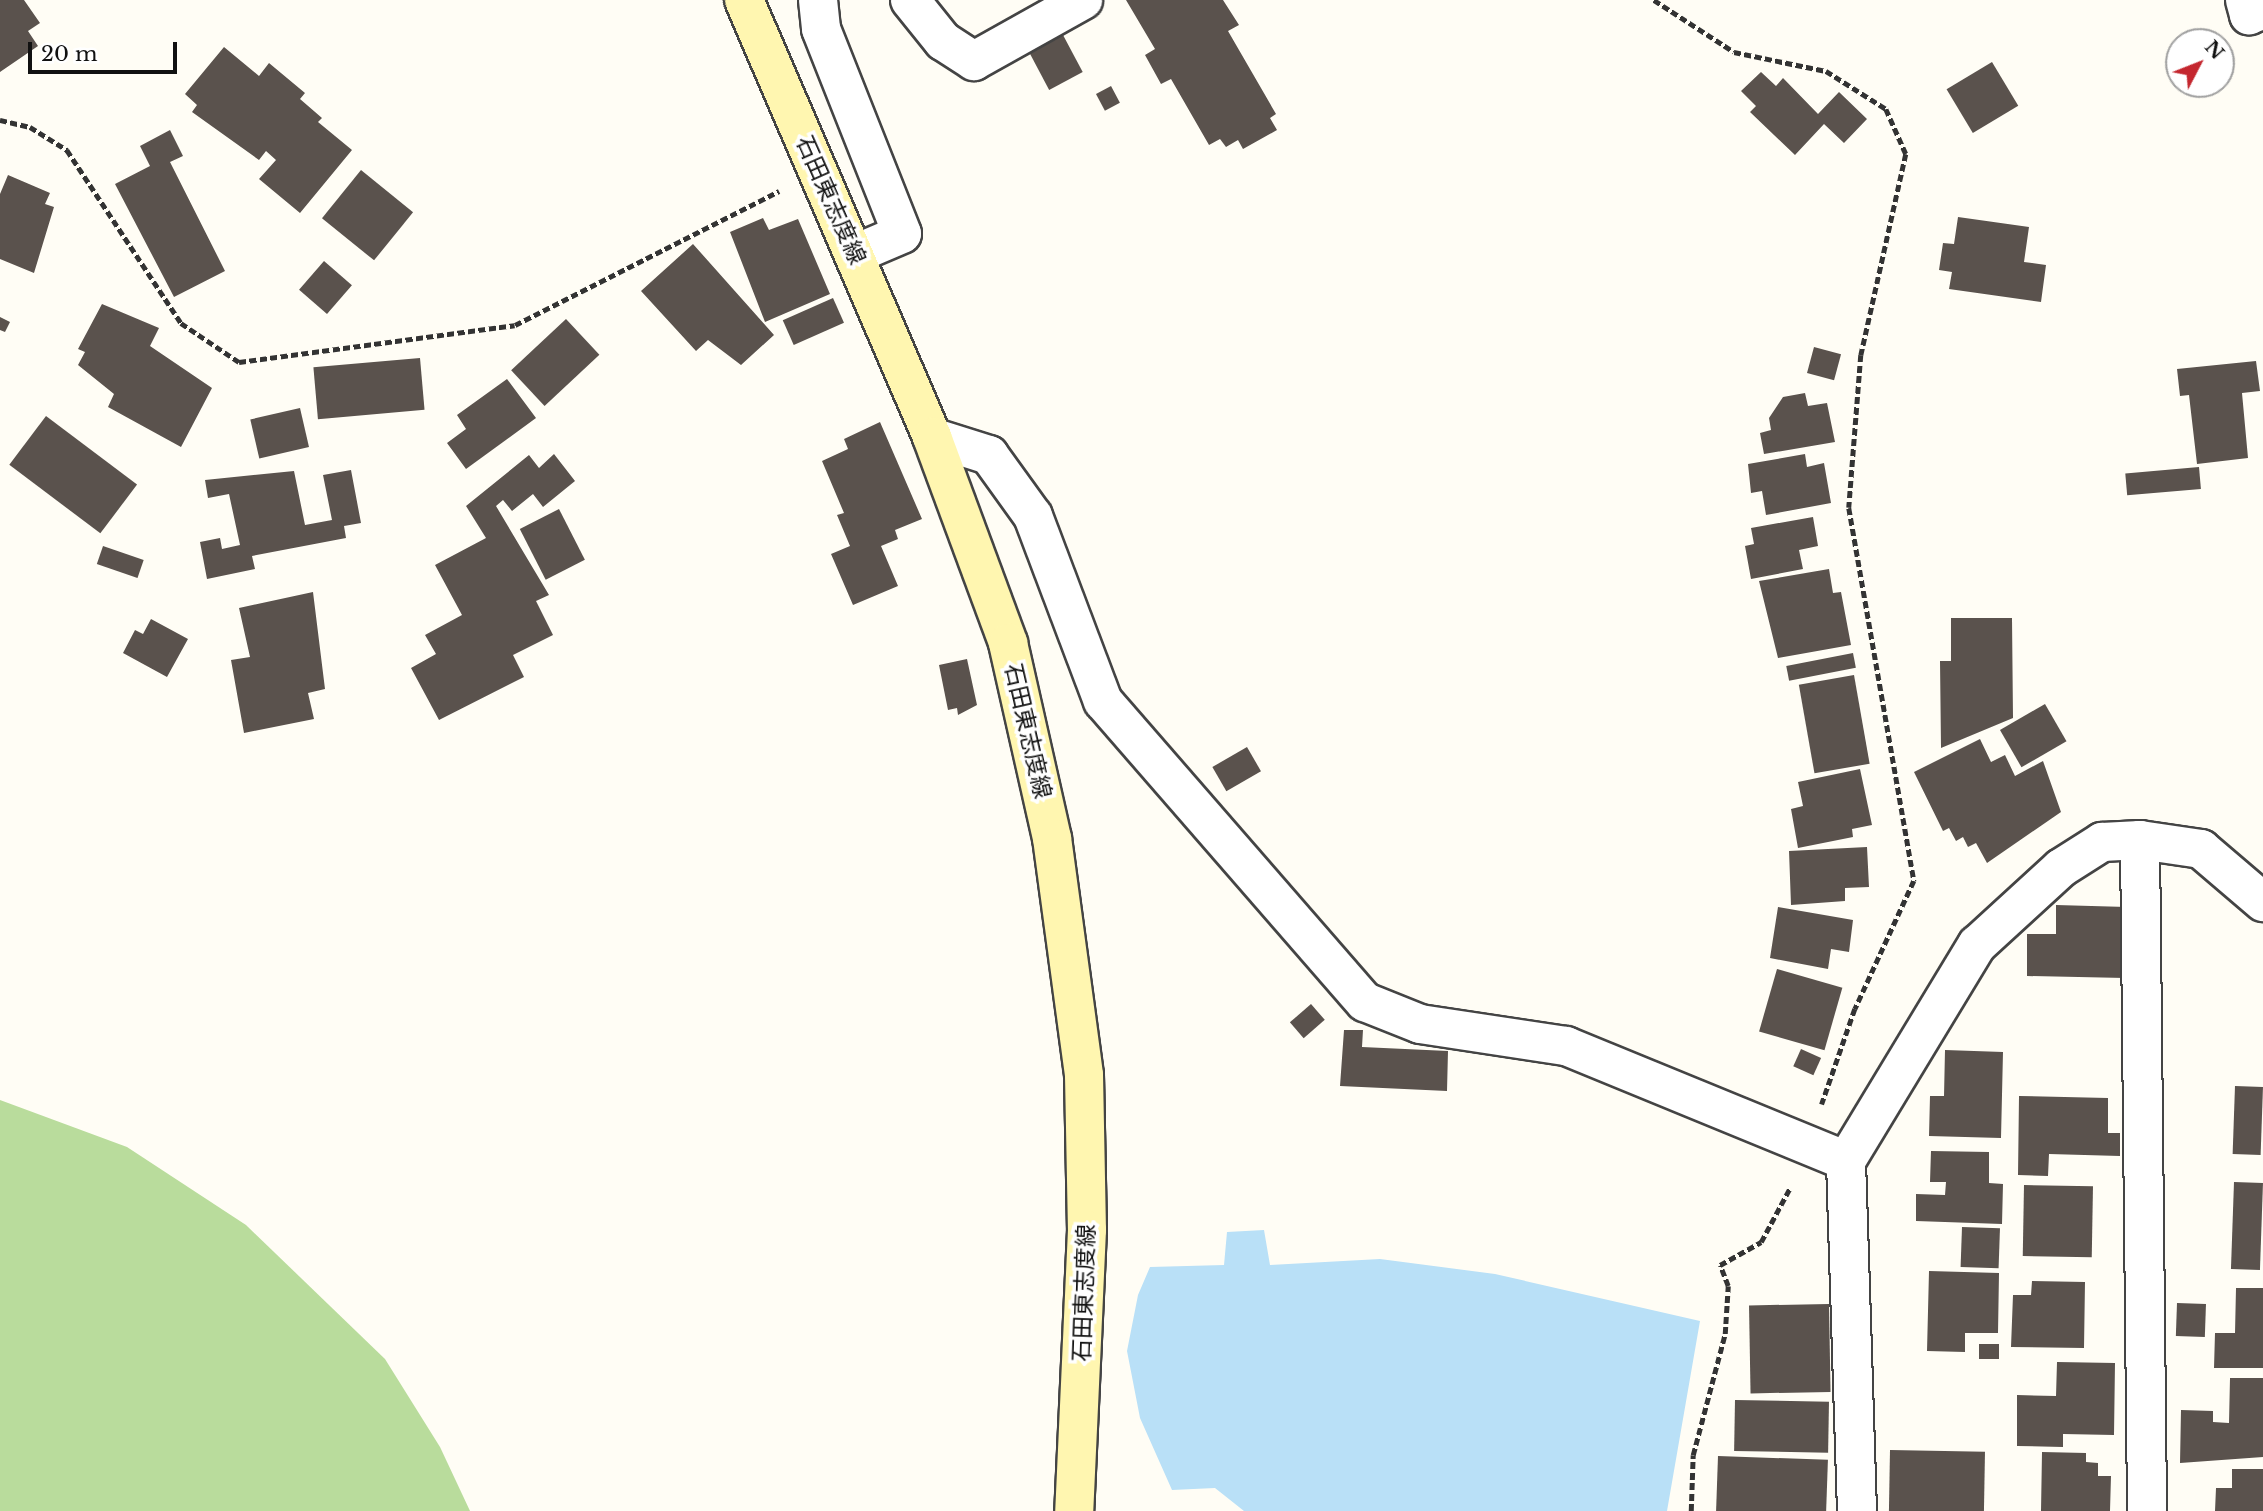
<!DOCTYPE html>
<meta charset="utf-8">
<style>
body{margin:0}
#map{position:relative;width:2263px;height:1511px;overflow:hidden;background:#fffdf5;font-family:"Libre Baskerville","Noto Sans JP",serif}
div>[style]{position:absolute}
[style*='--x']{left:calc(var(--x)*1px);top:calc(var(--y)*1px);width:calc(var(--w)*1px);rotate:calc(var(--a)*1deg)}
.forest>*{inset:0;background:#b9dc9c}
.water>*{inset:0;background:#b9e0f7}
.building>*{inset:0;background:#5a524d;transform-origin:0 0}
.path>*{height:4.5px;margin-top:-2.25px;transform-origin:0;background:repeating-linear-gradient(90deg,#333 0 7px,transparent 0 10.5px)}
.roads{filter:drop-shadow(2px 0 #444) drop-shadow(-2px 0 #444) drop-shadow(0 2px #444) drop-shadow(0 -2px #444)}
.minor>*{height:38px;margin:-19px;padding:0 19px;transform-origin:19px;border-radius:19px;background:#fff}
.secondary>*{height:38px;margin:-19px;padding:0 19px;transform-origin:19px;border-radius:19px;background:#fff6b0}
span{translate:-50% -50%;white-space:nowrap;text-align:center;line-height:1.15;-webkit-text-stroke:7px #fff;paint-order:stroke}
.street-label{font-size:23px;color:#111}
.north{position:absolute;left:2165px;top:28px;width:70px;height:70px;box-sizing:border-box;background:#fff;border:2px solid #a0a0a0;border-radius:50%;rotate:48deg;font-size:19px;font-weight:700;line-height:28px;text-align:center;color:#111}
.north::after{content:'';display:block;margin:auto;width:24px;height:32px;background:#c4262e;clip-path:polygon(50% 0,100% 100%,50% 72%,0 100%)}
.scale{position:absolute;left:28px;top:42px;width:149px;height:32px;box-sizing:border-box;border:4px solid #111;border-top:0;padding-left:9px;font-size:21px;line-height:24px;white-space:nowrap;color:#111;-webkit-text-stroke:5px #fff;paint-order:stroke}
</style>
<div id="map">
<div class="forest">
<div style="clip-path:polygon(0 1100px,127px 1147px,246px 1225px,385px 1359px,440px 1447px,470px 1511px,0 1511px)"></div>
</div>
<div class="water">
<div style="clip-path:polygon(1264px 1230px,1270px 1265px,1380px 1259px,1495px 1274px,1700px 1321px,1667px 1511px,1244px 1511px,1215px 1488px,1172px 1490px,1140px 1418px,1127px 1351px,1138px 1295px,1150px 1267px,1224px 1265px,1227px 1232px)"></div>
</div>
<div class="building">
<div style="clip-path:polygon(0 0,24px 0,40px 23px,28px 31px,38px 46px,0 72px)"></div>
<div style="clip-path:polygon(1126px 0,1223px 0,1239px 25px,1228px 31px,1276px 114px,1270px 118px,1277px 130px,1243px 149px,1238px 140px,1226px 147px,1220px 139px,1209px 145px,1171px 79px,1161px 84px,1145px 55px,1155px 49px)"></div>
<div style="left:1063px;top:35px;width:42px;height:38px;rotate:62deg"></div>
<div style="clip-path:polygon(224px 47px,259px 76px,269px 63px,305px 93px,300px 99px,322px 118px,318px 122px,352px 150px,300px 213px,259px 179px,276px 160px,266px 151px,259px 160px,192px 112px,197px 105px,185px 94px)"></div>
<div style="left:1992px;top:62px;width:51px;height:53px;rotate:59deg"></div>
<div style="clip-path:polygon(1761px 72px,1776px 86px,1783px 78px,1818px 114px,1839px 92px,1867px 119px,1844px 143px,1824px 124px,1795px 155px,1750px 112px,1756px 106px,1741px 91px)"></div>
<div style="left:1111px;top:86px;width:19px;height:17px;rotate:62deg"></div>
<div style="clip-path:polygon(170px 130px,183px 156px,170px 162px,225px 271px,174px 297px,115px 184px,150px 166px,140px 146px)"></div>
<div style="left:361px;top:170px;width:67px;height:62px;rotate:39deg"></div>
<div style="clip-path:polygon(8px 175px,50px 193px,45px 204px,54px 207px,34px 273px,0 259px,0 194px)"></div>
<div style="clip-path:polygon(1958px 217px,2029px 227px,2024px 262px,2046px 265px,2041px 302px,1949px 289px,1952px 272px,1939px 270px,1943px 243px,1954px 244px)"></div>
<div style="clip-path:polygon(763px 218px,769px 230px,798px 219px,830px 294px,765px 322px,730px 232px)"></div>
<div style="clip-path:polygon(693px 244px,774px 335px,741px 365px,708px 340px,696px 351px,641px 291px)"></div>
<div style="left:324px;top:261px;width:37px;height:38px;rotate:41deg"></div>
<div style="left:833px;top:298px;width:27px;height:55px;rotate:66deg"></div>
<div style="clip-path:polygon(102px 304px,159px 328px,150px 346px,212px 388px,181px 447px,108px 407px,114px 394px,78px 365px,85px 352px,78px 349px)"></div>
<div style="clip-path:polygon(0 317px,10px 322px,5px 332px,0 330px)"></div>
<div style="left:566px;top:319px;width:49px;height:75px;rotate:47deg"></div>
<div style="left:1814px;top:347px;width:28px;height:27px;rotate:15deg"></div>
<div style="left:420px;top:358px;width:52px;height:107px;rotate:85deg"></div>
<div style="clip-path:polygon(2256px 361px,2260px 391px,2242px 393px,2248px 458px,2197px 464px,2189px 395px,2180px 396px,2177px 369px)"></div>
<div style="clip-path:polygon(507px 379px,536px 418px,466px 469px,447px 443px,466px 429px,457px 415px)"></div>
<div style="clip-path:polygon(1805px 393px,1808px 406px,1827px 403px,1835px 442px,1764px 454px,1760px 433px,1771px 430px,1769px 418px,1783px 397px)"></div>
<div style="left:300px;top:408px;width:40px;height:51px;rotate:77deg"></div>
<div style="left:46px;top:416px;width:114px;height:61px;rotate:37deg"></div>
<div style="clip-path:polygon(880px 422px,922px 519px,895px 530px,898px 539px,881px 546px,898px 586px,853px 605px,831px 554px,850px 546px,837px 515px,844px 513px,822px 461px,848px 449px,844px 439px)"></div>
<div style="clip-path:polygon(554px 454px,575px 481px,543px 507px,533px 494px,512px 511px,503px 500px,496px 506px,549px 595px,536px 601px,553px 635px,513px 655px,524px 677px,439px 720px,411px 668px,436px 654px,425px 635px,462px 615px,435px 565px,486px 538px,466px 506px,529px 455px,539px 468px)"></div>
<div style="clip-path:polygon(1805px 454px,1807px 467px,1824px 463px,1831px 503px,1766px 515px,1762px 491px,1751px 493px,1748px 464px)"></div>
<div style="left:2199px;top:467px;width:22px;height:74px;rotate:85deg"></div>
<div style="clip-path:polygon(351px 470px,361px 523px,344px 526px,346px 538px,252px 556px,255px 569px,207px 579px,200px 542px,220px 538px,222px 549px,240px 545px,229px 494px,208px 498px,205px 480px,294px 471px,305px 525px,332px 520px,323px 475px)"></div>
<div style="left:559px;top:509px;width:57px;height:44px;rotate:63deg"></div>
<div style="clip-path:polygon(1813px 517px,1818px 546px,1799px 550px,1803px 569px,1751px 579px,1745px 546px,1754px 544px,1751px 528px)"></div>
<div style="left:103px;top:546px;width:43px;height:19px;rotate:19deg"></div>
<div style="clip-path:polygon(1829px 569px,1833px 593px,1841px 592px,1851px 645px,1778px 658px,1759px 581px)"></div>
<div style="clip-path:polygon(313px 592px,325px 689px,308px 693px,314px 719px,244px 733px,231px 660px,250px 657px,239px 608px)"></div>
<div style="clip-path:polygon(1951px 618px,2012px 618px,2013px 718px,1941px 748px,1940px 661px,1951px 661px)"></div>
<div style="clip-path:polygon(151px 619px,188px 639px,167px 677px,123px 653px,135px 630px,143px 634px)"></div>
<div style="left:1853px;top:653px;width:15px;height:68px;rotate:79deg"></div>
<div style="clip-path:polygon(967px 659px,977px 705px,958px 715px,957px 708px,948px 710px,939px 665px)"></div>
<div style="left:1854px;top:675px;width:90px;height:56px;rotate:80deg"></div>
<div style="left:2045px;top:704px;width:43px;height:52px;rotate:60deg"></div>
<div style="clip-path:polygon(1980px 739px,1991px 762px,2005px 755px,2015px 776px,2043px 761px,2061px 812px,1987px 863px,1976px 843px,1968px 847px,1963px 837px,1956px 841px,1949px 828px,1943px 831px,1914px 772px)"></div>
<div style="left:1247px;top:747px;width:28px;height:40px;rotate:60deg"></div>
<div style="clip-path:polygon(1860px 769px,1872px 825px,1852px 829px,1853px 837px,1798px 848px,1791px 809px,1803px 806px,1798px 782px)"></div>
<div style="clip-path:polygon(1867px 847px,1869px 887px,1845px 888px,1845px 901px,1791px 905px,1789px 851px)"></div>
<div style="clip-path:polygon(2056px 905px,2127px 907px,2125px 978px,2027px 976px,2027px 934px,2056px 934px)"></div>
<div style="clip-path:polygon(1778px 907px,1853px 920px,1849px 952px,1831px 949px,1828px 969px,1770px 958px)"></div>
<div style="left:1777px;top:969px;width:68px;height:65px;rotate:16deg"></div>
<div style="left:1311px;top:1004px;width:21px;height:28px;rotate:49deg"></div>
<div style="clip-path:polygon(1344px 1030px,1363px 1030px,1362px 1047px,1448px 1051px,1447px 1091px,1340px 1086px)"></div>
<div style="left:1801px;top:1049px;width:22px;height:19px;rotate:24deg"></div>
<div style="clip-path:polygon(1945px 1050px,2003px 1052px,2001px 1138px,1929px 1136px,1930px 1096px,1944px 1096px)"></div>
<div style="left:2235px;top:1086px;width:28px;height:68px;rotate:2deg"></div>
<div style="clip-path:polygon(2019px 1096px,2108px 1098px,2108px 1133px,2120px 1133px,2120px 1156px,2049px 1154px,2048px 1176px,2018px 1175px)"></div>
<div style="clip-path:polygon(1931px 1151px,1989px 1152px,1989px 1183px,2003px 1184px,2002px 1224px,1916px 1221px,1916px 1194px,1945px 1195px,1946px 1182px,1930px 1182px)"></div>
<div style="left:2234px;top:1182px;width:29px;height:87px;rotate:2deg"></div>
<div style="left:2024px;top:1185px;width:69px;height:71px;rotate:1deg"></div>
<div style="left:1962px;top:1227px;width:38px;height:40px;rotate:2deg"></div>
<div style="clip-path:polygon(1929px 1271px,1999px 1273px,1998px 1333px,1965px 1333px,1965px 1352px,1927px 1351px)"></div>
<div style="clip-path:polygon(2032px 1281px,2085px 1282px,2084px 1348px,2011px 1347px,2013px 1295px,2031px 1295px)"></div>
<div style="clip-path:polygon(2236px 1288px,2263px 1288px,2263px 1368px,2214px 1368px,2215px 1333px,2235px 1333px)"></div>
<div style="left:2177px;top:1303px;width:29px;height:33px;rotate:2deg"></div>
<div style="left:1829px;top:1304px;width:88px;height:80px;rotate:89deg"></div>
<div style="left:1979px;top:1344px;width:20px;height:15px"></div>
<div style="clip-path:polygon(2057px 1362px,2115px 1363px,2114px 1435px,2063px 1434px,2063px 1447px,2017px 1446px,2017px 1395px,2056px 1396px)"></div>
<div style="clip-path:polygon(2230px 1378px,2263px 1378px,2263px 1457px,2180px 1463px,2181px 1410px,2213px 1411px,2213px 1422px,2229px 1423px)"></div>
<div style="left:1735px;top:1400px;width:94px;height:51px;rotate:1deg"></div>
<div style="left:1890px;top:1450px;width:95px;height:61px;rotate:1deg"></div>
<div style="clip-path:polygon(2042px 1452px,2086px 1453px,2086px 1462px,2098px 1463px,2098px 1476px,2111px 1476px,2110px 1511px,2041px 1511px)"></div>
<div style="left:1718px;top:1456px;width:110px;height:55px;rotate:2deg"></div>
<div style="clip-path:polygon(2232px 1469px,2263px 1469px,2263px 1511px,2215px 1511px,2216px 1488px,2232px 1488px)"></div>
</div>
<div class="path">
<div style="--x:1654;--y:0;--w:95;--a:33"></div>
<div style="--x:1734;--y:52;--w:94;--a:11.7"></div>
<div style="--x:1826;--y:71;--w:71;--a:32.3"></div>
<div style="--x:1886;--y:109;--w:49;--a:66"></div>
<div style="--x:1906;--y:154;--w:206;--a:102.6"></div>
<div style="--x:1861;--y:355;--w:153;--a:94.5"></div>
<div style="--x:1849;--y:508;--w:379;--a:80.1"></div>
<div style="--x:1914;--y:881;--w:141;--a:114.7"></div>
<div style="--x:1855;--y:1009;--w:101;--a:109.2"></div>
<div style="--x:0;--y:120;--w:31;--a:13"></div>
<div style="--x:30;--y:127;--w:44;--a:31.9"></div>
<div style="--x:67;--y:150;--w:207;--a:56.6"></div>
<div style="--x:181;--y:323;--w:70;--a:33.9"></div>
<div style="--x:239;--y:362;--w:278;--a:-7.6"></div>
<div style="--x:515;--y:325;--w:296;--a:-26.9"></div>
<div style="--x:1691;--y:1511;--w:56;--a:-88"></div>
<div style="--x:1693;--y:1455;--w:125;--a:-75.2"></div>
<div style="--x:1725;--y:1334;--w:48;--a:-86.4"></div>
<div style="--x:1728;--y:1286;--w:22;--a:-111"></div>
<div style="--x:1720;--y:1265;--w:47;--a:-29.3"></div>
<div style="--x:1761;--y:1242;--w:61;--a:-61.8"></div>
</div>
<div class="roads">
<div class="minor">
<div style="--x:818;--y:0;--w:29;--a:84"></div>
<div style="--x:821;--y:29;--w:220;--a:68.4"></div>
<div style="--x:902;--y:234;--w:51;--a:156.9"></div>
<div style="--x:910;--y:0;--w:53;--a:51.2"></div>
<div style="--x:943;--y:41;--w:37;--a:33"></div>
<div style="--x:974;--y:61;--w:125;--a:-29.2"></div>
<div style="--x:2245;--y:0;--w:16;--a:75"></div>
<div style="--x:2249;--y:15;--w:15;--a:-20"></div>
<div style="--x:932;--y:437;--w:60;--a:17.5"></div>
<div style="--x:989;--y:455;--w:75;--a:54.2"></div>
<div style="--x:1033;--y:516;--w:198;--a:69.3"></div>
<div style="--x:1103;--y:701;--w:399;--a:49"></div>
<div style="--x:1365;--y:1002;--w:59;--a:21.8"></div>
<div style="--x:1420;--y:1024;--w:148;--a:8.6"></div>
<div style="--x:1566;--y:1046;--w:303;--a:22.3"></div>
<div style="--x:2140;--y:840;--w:671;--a:89.4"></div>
<div style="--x:1857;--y:1511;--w:350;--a:-91.8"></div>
<div style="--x:1846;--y:1161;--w:253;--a:-58.8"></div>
<div style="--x:1977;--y:945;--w:114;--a:-42.5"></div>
<div style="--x:2061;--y:868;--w:49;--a:-32.4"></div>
<div style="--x:2102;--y:842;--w:38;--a:-3"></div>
<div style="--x:2140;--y:840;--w:62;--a:8.4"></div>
<div style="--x:2201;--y:849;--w:82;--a:40.5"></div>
</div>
<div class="secondary">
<div style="--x:744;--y:0;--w:476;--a:66.7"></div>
<div style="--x:932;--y:437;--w:220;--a:69.7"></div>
<div style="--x:1008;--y:643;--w:200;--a:77.3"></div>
<div style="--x:1052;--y:838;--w:239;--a:82.3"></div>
<div style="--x:1084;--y:1075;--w:155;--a:88.9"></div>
<div style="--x:1087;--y:1230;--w:281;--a:92.6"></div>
</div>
</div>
<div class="street-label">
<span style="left:831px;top:200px;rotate:66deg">石田東志度線</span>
<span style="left:1028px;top:731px;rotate:77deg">石田東志度線</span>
<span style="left:1084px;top:1293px;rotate:-88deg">石田東志度線</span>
</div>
<div class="north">N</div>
<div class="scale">20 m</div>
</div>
